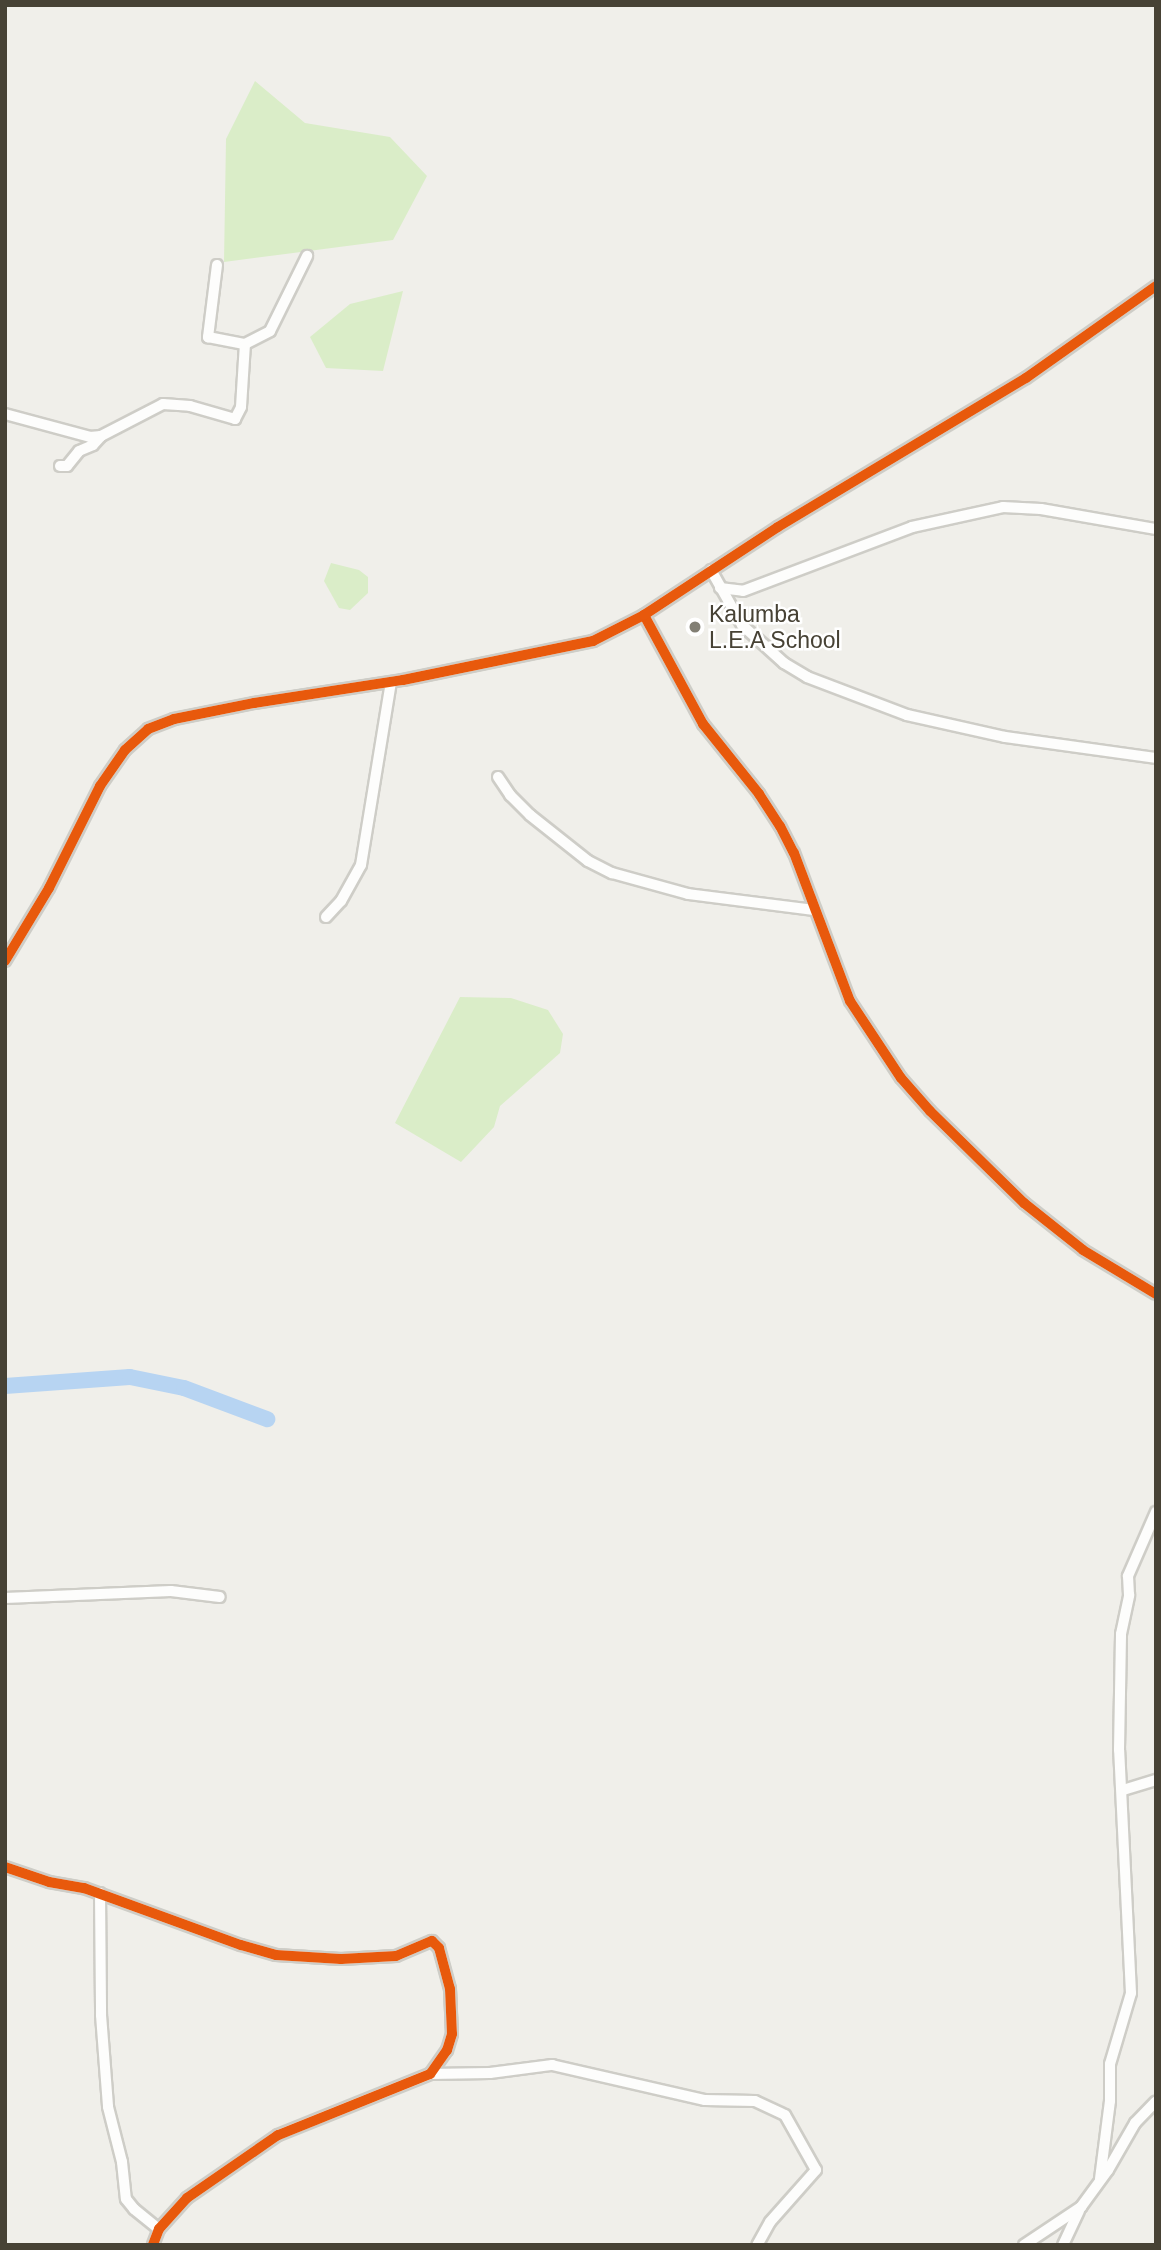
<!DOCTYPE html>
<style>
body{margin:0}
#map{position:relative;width:1161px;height:2250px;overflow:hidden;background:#f0efea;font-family:Arial,sans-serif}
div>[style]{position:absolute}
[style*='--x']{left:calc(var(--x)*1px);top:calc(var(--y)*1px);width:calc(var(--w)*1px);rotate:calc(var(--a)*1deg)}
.green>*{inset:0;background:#daedc8}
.river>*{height:16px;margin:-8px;padding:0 8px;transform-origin:8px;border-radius:8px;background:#b7d4f2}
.roads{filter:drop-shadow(2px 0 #cecdc7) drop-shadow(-2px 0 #cecdc7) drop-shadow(0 2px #cecdc7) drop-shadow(0 -2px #cecdc7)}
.street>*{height:10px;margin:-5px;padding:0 5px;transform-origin:5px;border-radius:5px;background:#fdfdfc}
.cycleway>*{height:10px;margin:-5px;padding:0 5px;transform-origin:5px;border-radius:5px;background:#e8590c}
.dots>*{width:19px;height:19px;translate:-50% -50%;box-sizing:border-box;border:4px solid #fff;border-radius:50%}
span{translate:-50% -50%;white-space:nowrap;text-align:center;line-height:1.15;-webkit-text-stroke:5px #fff;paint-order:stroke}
.poi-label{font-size:23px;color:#474235}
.left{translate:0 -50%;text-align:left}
.frame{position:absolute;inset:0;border:7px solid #474235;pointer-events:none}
</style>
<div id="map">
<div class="green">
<div style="clip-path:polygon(255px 81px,305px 123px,390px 137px,427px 176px,393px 240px,224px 262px,226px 139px)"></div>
<div style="clip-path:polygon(403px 291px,383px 371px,326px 368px,310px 337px,350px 304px)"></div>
<div style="clip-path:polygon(331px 563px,359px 570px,368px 577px,368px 593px,350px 610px,339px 608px,324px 581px)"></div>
<div style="clip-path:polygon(460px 997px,511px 998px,548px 1010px,563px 1034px,560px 1053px,500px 1106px,494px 1127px,461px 1162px,395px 1123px)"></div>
</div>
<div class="river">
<div style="--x:5;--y:1386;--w:125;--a:-4.1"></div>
<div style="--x:130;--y:1377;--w:55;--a:11.5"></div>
<div style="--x:184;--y:1388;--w:89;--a:20.5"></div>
</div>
<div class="roads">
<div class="street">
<div style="--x:217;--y:265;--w:73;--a:97.1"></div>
<div style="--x:208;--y:337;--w:38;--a:11"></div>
<div style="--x:5;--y:414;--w:88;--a:15.1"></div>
<div style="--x:90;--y:437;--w:11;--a:-5"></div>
<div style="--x:101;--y:436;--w:70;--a:-27.3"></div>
<div style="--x:163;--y:404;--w:27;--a:4"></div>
<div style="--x:190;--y:406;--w:47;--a:16.1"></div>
<div style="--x:235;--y:419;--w:13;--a:-63"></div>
<div style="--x:241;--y:407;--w:63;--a:-86.4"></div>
<div style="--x:245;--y:344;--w:28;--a:-27"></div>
<div style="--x:270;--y:331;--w:84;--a:-63.7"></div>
<div style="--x:60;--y:466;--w:7;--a:0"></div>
<div style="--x:67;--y:466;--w:19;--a:-51"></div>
<div style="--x:79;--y:451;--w:15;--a:-23"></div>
<div style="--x:93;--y:445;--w:12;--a:-48"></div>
<div style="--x:711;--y:570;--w:63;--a:60.6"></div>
<div style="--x:742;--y:625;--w:57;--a:42.1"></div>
<div style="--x:784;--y:663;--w:27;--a:31"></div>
<div style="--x:807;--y:677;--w:107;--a:20.8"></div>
<div style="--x:907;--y:715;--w:100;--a:12.7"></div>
<div style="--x:1005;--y:737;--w:152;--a:7.9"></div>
<div style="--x:720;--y:588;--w:23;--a:7"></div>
<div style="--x:743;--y:591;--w:181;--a:-20.7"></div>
<div style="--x:912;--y:527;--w:93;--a:-12.4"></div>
<div style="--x:1003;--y:507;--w:38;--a:3"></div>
<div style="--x:1041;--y:509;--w:117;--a:9.9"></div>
<div style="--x:644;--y:615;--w:124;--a:61.6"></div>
<div style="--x:703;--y:724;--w:90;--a:51.3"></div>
<div style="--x:759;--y:794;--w:38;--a:57"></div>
<div style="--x:780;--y:826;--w:30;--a:63"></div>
<div style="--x:794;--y:853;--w:158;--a:69.3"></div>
<div style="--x:850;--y:1001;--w:92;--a:56.5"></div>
<div style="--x:901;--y:1078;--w:44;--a:48.7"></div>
<div style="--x:930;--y:1111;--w:132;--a:44.4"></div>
<div style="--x:1024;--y:1203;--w:75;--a:38.5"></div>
<div style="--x:1083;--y:1250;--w:85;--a:31.1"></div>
<div style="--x:498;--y:777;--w:22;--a:56"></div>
<div style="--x:510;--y:795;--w:28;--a:45"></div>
<div style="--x:530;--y:815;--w:74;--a:38.4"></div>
<div style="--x:588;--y:861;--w:27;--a:27"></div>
<div style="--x:612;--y:873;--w:79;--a:15.4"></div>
<div style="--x:688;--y:894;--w:128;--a:7.2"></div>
<div style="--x:326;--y:917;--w:22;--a:-47"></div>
<div style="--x:341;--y:901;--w:41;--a:-60.9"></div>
<div style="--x:361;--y:865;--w:185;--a:-80.7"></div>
<div style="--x:5;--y:961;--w:85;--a:-58.9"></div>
<div style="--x:49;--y:888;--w:114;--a:-63.4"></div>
<div style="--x:100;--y:786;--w:44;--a:-55.2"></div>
<div style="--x:125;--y:750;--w:31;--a:-42"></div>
<div style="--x:148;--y:729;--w:28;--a:-21"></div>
<div style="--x:174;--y:719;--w:82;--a:-11.3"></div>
<div style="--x:254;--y:703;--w:151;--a:-8.8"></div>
<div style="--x:403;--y:680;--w:194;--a:-11.6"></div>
<div style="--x:593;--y:641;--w:57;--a:-27"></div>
<div style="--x:644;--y:615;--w:160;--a:-33.3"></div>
<div style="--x:778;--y:527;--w:289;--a:-31"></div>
<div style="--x:1026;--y:378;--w:159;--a:-35.3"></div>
<div style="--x:5;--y:1598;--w:166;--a:-2.4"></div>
<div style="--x:171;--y:1591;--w:49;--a:7"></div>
<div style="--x:1123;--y:1790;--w:34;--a:-17"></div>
<div style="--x:5;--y:1867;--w:46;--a:18.8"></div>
<div style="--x:49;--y:1882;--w:36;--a:10"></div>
<div style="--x:84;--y:1888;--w:167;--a:20"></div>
<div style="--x:241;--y:1945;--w:36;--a:16"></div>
<div style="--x:276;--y:1955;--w:65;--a:3.5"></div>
<div style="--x:341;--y:1959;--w:55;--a:-3.1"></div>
<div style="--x:396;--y:1956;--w:39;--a:-23"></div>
<div style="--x:432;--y:1941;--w:10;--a:45"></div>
<div style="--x:439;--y:1948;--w:42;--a:75"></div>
<div style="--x:450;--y:1989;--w:45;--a:87.5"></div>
<div style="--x:452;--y:2034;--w:17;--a:107"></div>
<div style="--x:447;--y:2050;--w:29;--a:125"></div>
<div style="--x:430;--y:2074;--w:164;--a:158.1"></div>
<div style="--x:278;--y:2135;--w:111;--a:145.3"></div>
<div style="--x:187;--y:2198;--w:42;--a:132.1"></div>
<div style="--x:159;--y:2229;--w:17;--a:111"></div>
<div style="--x:100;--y:1893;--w:122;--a:89.5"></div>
<div style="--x:101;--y:2015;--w:92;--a:85.6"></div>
<div style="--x:108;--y:2107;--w:57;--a:75.7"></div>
<div style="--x:122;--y:2162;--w:37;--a:84"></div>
<div style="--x:126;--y:2199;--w:13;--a:51"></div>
<div style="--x:134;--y:2209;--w:32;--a:39"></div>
<div style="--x:430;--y:2074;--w:60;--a:-1"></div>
<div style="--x:490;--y:2073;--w:63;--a:-7.4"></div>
<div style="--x:552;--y:2065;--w:157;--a:12.9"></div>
<div style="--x:705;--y:2100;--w:50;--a:1.1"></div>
<div style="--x:755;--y:2101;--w:33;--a:25"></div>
<div style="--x:785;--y:2115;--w:63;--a:60.6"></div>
<div style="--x:816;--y:2170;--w:69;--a:131.5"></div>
<div style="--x:770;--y:2222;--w:26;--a:119"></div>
<div style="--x:1100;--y:2179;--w:79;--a:-82.7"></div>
<div style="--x:1110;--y:2101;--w:37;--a:-90"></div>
<div style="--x:1110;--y:2064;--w:74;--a:-73.5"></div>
<div style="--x:1131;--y:1993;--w:243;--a:-92.8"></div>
<div style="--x:1119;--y:1750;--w:116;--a:-89"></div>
<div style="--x:1121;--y:1634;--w:40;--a:-78"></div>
<div style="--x:1129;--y:1595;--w:19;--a:-93"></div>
<div style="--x:1128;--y:1576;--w:70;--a:-66.4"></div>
<div style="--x:1024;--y:2245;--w:69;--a:-33.7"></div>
<div style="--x:1081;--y:2207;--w:46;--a:-53.9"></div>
<div style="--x:1108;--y:2170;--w:54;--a:-60.1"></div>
<div style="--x:1135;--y:2123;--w:30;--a:-46"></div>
<div style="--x:1063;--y:2245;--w:38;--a:-65"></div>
</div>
</div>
<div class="cycleway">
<div style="--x:644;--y:615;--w:124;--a:61.6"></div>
<div style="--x:703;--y:724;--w:90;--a:51.3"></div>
<div style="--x:759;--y:794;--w:38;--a:57"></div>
<div style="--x:780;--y:826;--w:30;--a:63"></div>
<div style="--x:794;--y:853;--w:158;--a:69.3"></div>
<div style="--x:850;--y:1001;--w:92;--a:56.5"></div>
<div style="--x:901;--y:1078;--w:44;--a:48.7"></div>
<div style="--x:930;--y:1111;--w:132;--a:44.4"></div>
<div style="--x:1024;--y:1203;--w:75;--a:38.5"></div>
<div style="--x:1083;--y:1250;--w:85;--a:31.1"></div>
<div style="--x:5;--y:961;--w:85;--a:-58.9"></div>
<div style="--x:49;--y:888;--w:114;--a:-63.4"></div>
<div style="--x:100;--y:786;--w:44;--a:-55.2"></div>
<div style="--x:125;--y:750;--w:31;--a:-42"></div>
<div style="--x:148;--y:729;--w:28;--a:-21"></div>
<div style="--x:174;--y:719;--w:82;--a:-11.3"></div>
<div style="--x:254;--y:703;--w:151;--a:-8.8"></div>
<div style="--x:403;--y:680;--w:194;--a:-11.6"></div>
<div style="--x:593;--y:641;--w:57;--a:-27"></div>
<div style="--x:644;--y:615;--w:160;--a:-33.3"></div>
<div style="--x:778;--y:527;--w:289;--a:-31"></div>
<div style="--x:1026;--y:378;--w:159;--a:-35.3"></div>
<div style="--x:5;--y:1867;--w:46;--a:18.8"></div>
<div style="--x:49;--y:1882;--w:36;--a:10"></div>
<div style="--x:84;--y:1888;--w:167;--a:20"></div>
<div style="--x:241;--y:1945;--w:36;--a:16"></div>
<div style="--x:276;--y:1955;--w:65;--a:3.5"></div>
<div style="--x:341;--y:1959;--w:55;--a:-3.1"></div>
<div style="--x:396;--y:1956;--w:39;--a:-23"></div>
<div style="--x:432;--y:1941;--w:10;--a:45"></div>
<div style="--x:439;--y:1948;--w:42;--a:75"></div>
<div style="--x:450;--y:1989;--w:45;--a:87.5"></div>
<div style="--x:452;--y:2034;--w:17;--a:107"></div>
<div style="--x:447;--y:2050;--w:29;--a:125"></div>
<div style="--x:430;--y:2074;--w:164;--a:158.1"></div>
<div style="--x:278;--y:2135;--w:111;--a:145.3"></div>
<div style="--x:187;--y:2198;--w:42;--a:132.1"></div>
<div style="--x:159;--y:2229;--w:17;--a:111"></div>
</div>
<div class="dots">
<div style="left:695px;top:627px;background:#827f74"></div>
</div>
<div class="poi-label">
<span class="left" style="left:709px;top:627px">Kalumba<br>L.E.A School</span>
</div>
<div class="frame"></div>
</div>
